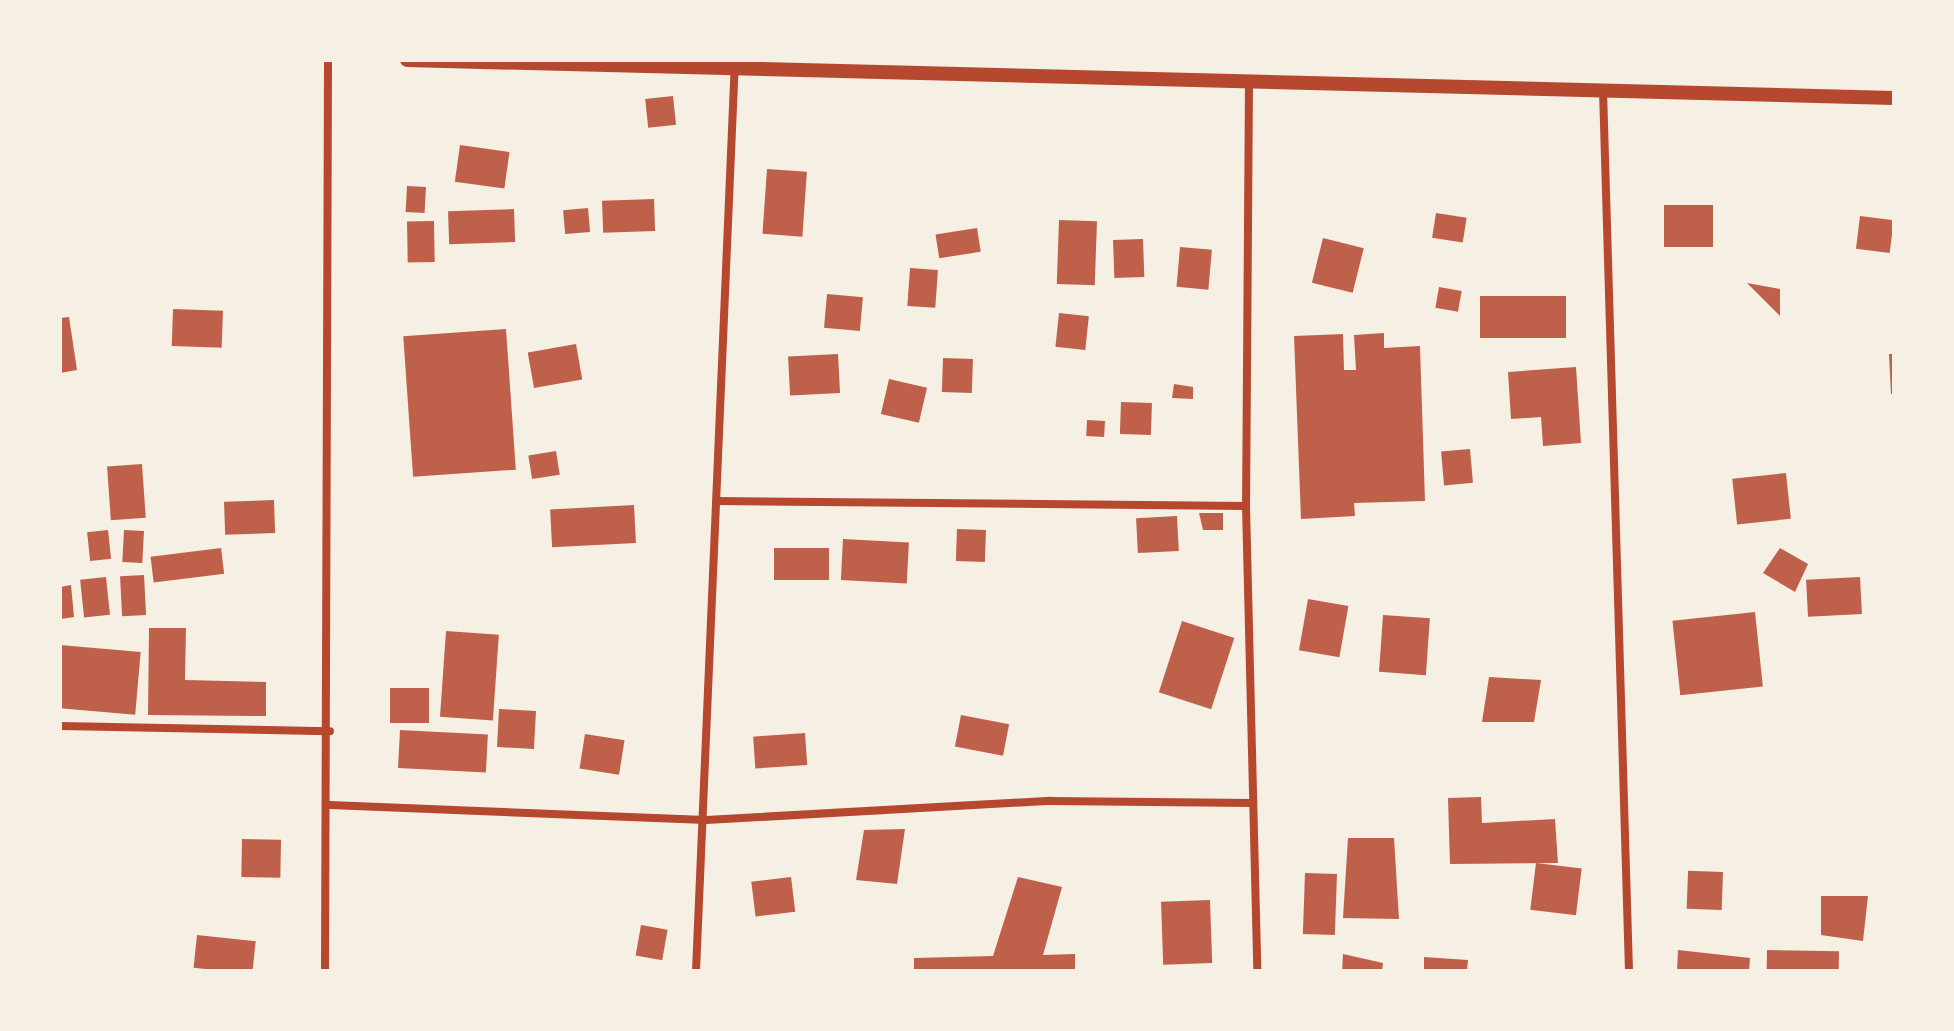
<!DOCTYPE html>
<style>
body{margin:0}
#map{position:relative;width:1954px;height:1031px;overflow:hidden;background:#f6efe4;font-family:"Archivo Narrow",sans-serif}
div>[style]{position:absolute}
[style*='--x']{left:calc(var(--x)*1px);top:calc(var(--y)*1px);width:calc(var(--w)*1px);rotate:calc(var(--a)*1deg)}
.building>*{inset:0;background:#bf614a;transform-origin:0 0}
.minor>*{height:8px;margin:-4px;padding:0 4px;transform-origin:4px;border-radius:4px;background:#b5482f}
.tertiary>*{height:14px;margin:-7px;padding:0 7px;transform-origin:7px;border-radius:7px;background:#b5482f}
span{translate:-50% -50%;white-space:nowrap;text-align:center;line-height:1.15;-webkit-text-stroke:7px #f6efe4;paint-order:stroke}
.frame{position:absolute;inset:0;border:62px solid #f6efe4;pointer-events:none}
</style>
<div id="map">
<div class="building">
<div style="left:673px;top:96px;width:29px;height:28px;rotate:84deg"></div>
<div style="left:460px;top:145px;width:50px;height:37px;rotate:8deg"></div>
<div style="left:767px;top:169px;width:40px;height:65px;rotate:4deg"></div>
<div style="left:407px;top:186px;width:19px;height:26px;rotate:3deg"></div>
<div style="left:654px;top:199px;width:32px;height:52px;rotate:88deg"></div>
<div style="left:1664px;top:205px;width:49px;height:42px"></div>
<div style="left:588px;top:208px;width:24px;height:25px;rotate:85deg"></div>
<div style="left:514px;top:209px;width:33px;height:66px;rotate:88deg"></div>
<div style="left:1436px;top:213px;width:31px;height:25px;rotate:9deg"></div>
<div style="left:1860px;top:216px;width:34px;height:33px;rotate:7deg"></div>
<div style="left:1059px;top:220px;width:38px;height:64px;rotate:2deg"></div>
<div style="left:434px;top:221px;width:41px;height:27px;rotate:89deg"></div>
<div style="left:977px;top:228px;width:24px;height:42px;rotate:81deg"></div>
<div style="left:1323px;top:238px;width:42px;height:46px;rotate:14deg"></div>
<div style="left:1143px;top:239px;width:38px;height:30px;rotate:88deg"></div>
<div style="left:1180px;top:247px;width:32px;height:40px;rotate:5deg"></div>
<div style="left:910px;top:268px;width:28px;height:38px;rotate:4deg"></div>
<div style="clip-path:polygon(1747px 283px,1780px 289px,1780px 316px)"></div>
<div style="left:1439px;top:287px;width:23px;height:21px;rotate:10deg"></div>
<div style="left:827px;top:294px;width:36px;height:34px;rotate:5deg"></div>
<div style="left:1566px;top:296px;width:42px;height:86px;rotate:90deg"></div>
<div style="left:173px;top:309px;width:50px;height:37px;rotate:2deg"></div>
<div style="left:1059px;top:313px;width:30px;height:34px;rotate:6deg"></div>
<div style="clip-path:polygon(69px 317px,77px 370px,60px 373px,60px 318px)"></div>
<div style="left:506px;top:329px;width:141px;height:103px;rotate:86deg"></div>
<div style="clip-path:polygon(1384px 333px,1384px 348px,1420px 346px,1425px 501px,1354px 503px,1355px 516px,1301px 519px,1294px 336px,1343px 334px,1344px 370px,1356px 370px,1354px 335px)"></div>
<div style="left:576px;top:344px;width:36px;height:49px;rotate:80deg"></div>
<div style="left:838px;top:354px;width:39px;height:50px;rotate:87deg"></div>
<div style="clip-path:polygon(1889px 354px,1894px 354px,1894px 394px,1891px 394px)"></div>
<div style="left:973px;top:359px;width:34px;height:30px;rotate:92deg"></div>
<div style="clip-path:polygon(1576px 367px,1581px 443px,1543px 446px,1541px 417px,1511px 419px,1508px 372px)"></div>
<div style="left:889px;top:379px;width:39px;height:36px;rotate:13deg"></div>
<div style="clip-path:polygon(1174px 384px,1193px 387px,1193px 399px,1172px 398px)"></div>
<div style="left:1121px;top:402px;width:31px;height:32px;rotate:2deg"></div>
<div style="left:1087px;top:420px;width:18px;height:16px;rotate:3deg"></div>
<div style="left:1470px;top:449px;width:34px;height:29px;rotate:85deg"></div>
<div style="left:556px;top:451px;width:24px;height:28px;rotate:81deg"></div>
<div style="left:142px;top:464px;width:54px;height:35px;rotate:86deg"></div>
<div style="left:1786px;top:473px;width:46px;height:54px;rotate:84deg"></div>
<div style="left:274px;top:500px;width:33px;height:50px;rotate:88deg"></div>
<div style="left:634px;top:505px;width:38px;height:84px;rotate:87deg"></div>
<div style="clip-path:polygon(1199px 513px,1223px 513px,1223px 530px,1203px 530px)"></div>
<div style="left:1177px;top:516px;width:35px;height:41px;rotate:87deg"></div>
<div style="left:957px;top:529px;width:29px;height:32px;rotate:2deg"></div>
<div style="left:108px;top:530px;width:29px;height:21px;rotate:84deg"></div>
<div style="left:124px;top:530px;width:20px;height:32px;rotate:3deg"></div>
<div style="left:843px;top:539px;width:66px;height:41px;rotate:3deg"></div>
<div style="left:221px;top:548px;width:26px;height:71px;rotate:83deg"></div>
<div style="left:774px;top:548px;width:55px;height:32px"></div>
<div style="clip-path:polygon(1780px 548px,1808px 564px,1795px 592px,1763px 573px)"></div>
<div style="left:144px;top:575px;width:40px;height:24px;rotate:87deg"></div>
<div style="left:106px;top:577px;width:38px;height:26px;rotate:84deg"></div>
<div style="left:1860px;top:577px;width:37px;height:54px;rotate:87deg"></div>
<div style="clip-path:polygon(71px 585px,74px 617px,61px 619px,60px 587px)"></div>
<div style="left:1308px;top:599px;width:41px;height:52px;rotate:10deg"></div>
<div style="left:1755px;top:612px;width:75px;height:83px;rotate:84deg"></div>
<div style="left:1383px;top:615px;width:47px;height:57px;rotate:4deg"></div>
<div style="left:1182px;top:621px;width:55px;height:75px;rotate:18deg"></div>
<div style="clip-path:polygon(149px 628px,186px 628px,185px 680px,266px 682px,266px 716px,148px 715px)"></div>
<div style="left:446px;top:631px;width:53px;height:86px;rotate:4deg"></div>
<div style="left:60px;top:645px;width:81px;height:63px;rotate:5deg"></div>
<div style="clip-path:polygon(1489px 677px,1541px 680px,1534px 722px,1482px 722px)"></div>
<div style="left:429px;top:688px;width:35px;height:39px;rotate:90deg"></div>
<div style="left:499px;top:709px;width:37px;height:38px;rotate:3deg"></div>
<div style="left:961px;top:715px;width:49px;height:32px;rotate:11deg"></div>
<div style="left:400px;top:730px;width:88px;height:38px;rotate:3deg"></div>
<div style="left:805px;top:733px;width:32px;height:52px;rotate:86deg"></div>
<div style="left:585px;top:734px;width:40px;height:35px;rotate:9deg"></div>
<div style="clip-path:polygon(1481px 797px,1482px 823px,1555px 819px,1558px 863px,1450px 864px,1448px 798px)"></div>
<div style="clip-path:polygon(905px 829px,897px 884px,856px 880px,864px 830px)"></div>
<div style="clip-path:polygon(1348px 838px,1394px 838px,1399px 919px,1343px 918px)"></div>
<div style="left:242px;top:839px;width:39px;height:38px;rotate:1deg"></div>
<div style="left:1536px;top:863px;width:46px;height:47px;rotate:7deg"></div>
<div style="left:1723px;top:872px;width:38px;height:35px;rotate:92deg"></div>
<div style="left:1305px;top:873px;width:32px;height:61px;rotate:2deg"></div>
<div style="left:791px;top:877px;width:35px;height:40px;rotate:83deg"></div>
<div style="clip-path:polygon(1018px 877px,1062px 887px,1043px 955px,1075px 954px,1075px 971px,914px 971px,914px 958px,993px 956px)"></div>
<div style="clip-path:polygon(1821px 896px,1868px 896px,1863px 941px,1821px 935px)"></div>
<div style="left:1210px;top:900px;width:63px;height:49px;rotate:88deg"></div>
<div style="left:641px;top:925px;width:27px;height:31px;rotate:10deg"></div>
<div style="left:197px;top:935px;width:59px;height:33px;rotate:6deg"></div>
<div style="clip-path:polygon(1678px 950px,1750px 958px,1749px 971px,1677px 971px)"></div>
<div style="left:1767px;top:950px;width:72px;height:21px;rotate:1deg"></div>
<div style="clip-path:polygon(1343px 954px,1383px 963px,1382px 971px,1342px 971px)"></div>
<div style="clip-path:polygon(1424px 957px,1468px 960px,1467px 971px,1424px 971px)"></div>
</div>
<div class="minor">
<div style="--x:1249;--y:82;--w:424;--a:90.4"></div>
<div style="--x:1246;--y:506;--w:465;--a:88.6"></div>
<div style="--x:1603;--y:90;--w:881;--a:88.31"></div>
<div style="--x:718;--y:501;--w:528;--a:0.54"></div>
<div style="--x:60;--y:726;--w:270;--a:1.1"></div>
<div style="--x:330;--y:805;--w:376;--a:2.3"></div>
<div style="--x:706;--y:820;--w:345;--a:-3.2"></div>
<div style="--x:1050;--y:801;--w:202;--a:0.6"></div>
<div style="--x:325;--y:971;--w:911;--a:-89.81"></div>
<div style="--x:696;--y:971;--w:912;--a:-87.55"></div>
</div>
<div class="tertiary">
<div style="--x:407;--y:60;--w:1487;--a:1.46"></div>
</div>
<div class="frame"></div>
</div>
